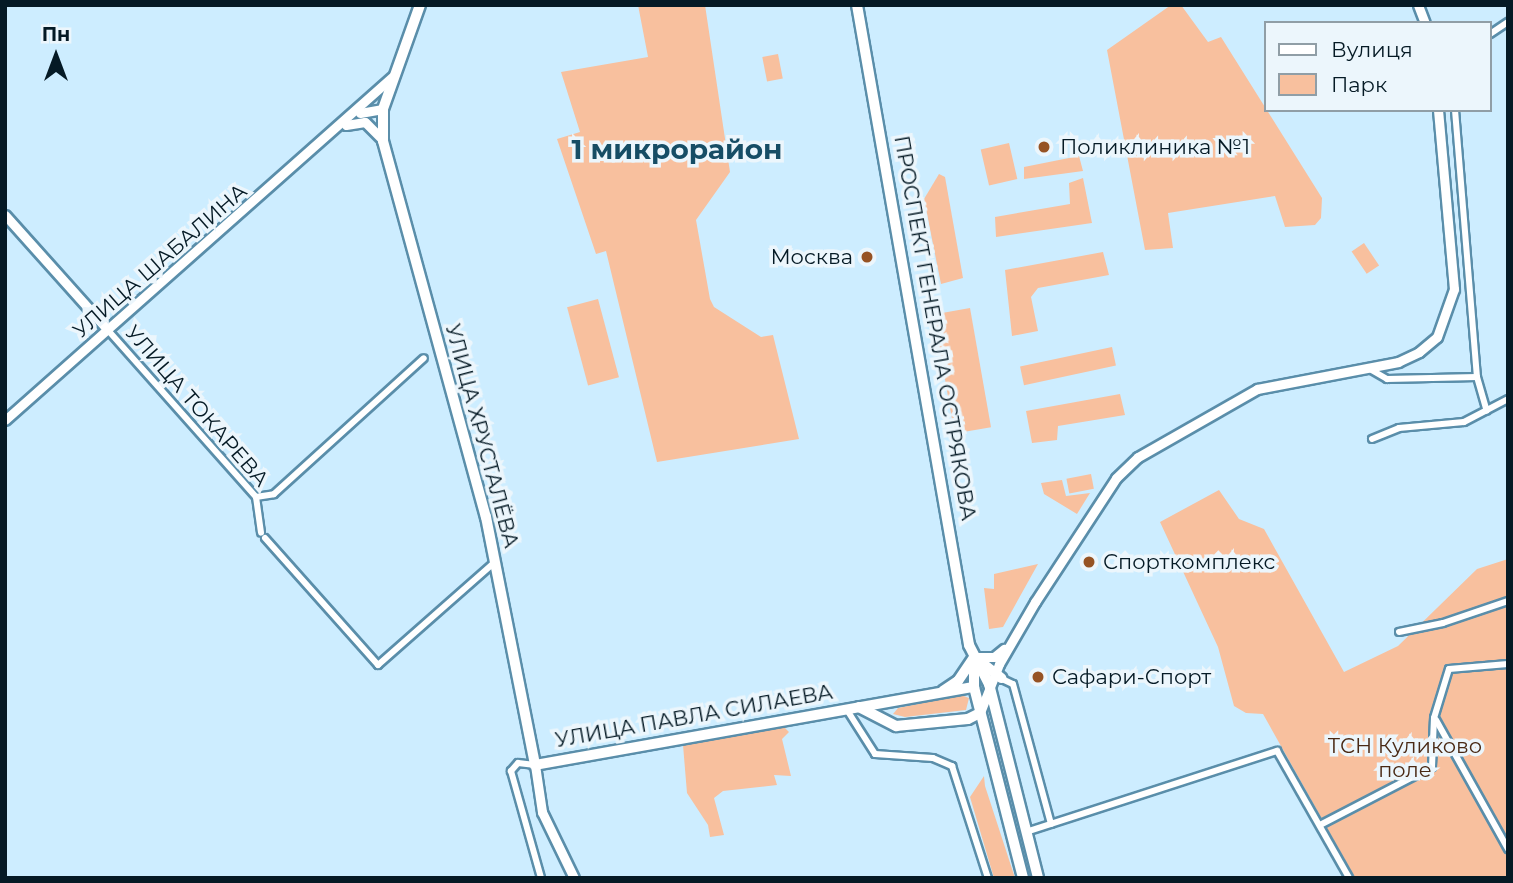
<!DOCTYPE html>
<meta charset="utf-8">
<style>
body{margin:0}
#map{position:relative;width:1513px;height:883px;overflow:hidden;background:#cdedff;font-family:Montserrat,sans-serif}
div>[style]{position:absolute}
[style*='--x']{left:calc(var(--x)*1px);top:calc(var(--y)*1px);width:calc(var(--w)*1px);rotate:calc(var(--a)*1deg)}
.green>*{inset:0;background:#f8c09e;transform-origin:0 0}
.roads{filter:drop-shadow(2px 0 #5a8eaa) drop-shadow(-2px 0 #5a8eaa) drop-shadow(0 2px #5a8eaa) drop-shadow(0 -2px #5a8eaa)}
.street>*{height:6px;margin:-3px;padding:0 3px;transform-origin:3px;border-radius:3px;background:#fff}
.secondary>*{height:9px;margin:-4.5px;padding:0 4.5px;transform-origin:4.5px;border-radius:4.5px;background:#fff}
.primary>*{height:10px;margin:-5px;padding:0 5px;transform-origin:5px;border-radius:5px;background:#fff}
.dots>*{width:19px;height:19px;translate:-50% -50%;box-sizing:border-box;border:4px solid #ecf6fc;border-radius:50%}
span{translate:-50% -50%;white-space:nowrap;text-align:center;line-height:1.15;-webkit-text-stroke:7px #ecf6fc;paint-order:stroke}
.poi-label{font-size:21px;color:#051a25}
.left{translate:0 -50%;text-align:left}
.right{translate:-100% -50%;text-align:right}
.street-label{font-size:21px;color:#051a25}
.park-label{font-size:21px;color:#492914}
.district-label{font-size:28px;color:#164d65;font-weight:700}
.frame{position:absolute;inset:0;border:7px solid #051a25;pointer-events:none}
.legend{position:absolute;left:1264px;top:21px;width:228px;height:91px;box-sizing:border-box;background:#ecf6fc;border:2px solid #909ea6;margin:0;padding:9px 12px;list-style:none;font-size:21px;color:#051a25}
.legend li{display:flex;align-items:center;gap:14px;height:35px}
.legend b{width:35px;border:2px solid #909ea6}
.north{position:absolute;left:21px;top:21px;width:70px;height:70px;-webkit-text-stroke:5px #ecf6fc;paint-order:stroke;rotate:0deg;font-size:19px;font-weight:700;line-height:28px;text-align:center;color:#051a25}
.north::after{content:'';display:block;margin:auto;width:24px;height:32px;background:#051a25;clip-path:polygon(50% 0,100% 100%,50% 72%,0 100%)}
</style>
<div id="map">
<div class="green">
<div style="clip-path:polygon(638px 5px,705px 5px,730px 172px,696px 220px,710px 299px,714px 307px,761px 337px,773px 335px,799px 439px,657px 462px,606px 251px,596px 254px,557px 139px,580px 132px,561px 72px,648px 57px)"></div>
<div style="clip-path:polygon(1171px 5px,1181px 5px,1208px 42px,1221px 37px,1322px 198px,1321px 218px,1315px 225px,1285px 227px,1275px 196px,1168px 213px,1173px 248px,1145px 250px,1107px 50px)"></div>
<div style="left:778px;top:54px;width:25px;height:16px;rotate:79deg"></div>
<div style="left:1009px;top:143px;width:37px;height:29px;rotate:77deg"></div>
<div style="clip-path:polygon(1079px 156px,1083px 171px,1024px 179px,1024px 167px)"></div>
<div style="clip-path:polygon(939px 174px,945px 177px,963px 278px,941px 284px,924px 199px)"></div>
<div style="clip-path:polygon(1083px 178px,1092px 223px,996px 237px,995px 217px,1070px 204px,1069px 183px)"></div>
<div style="left:1364px;top:243px;width:27px;height:15px;rotate:56deg"></div>
<div style="clip-path:polygon(1103px 252px,1109px 275px,1038px 288px,1031px 297px,1038px 331px,1012px 336px,1005px 270px)"></div>
<div style="left:598px;top:299px;width:81px;height:32px;rotate:75deg"></div>
<div style="left:970px;top:308px;width:121px;height:37px;rotate:80deg"></div>
<div style="left:1112px;top:347px;width:19px;height:94px;rotate:78deg"></div>
<div style="clip-path:polygon(1120px 394px,1125px 415px,1058px 426px,1057px 440px,1032px 443px,1026px 411px)"></div>
<div style="left:1091px;top:474px;width:15px;height:25px;rotate:79deg"></div>
<div style="clip-path:polygon(1062px 480px,1066px 496px,1090px 493px,1077px 514px,1044px 494px,1041px 483px)"></div>
<div style="clip-path:polygon(1219px 490px,1239px 519px,1264px 529px,1344px 672px,1398px 646px,1477px 569px,1508px 559px,1508px 878px,1355px 878px,1263px 714px,1246px 713px,1234px 706px,1218px 647px,1160px 522px)"></div>
<div style="clip-path:polygon(1038px 564px,1003px 627px,989px 629px,984px 588px,994px 589px,994px 574px)"></div>
<div style="clip-path:polygon(961px 695px,969px 698px,966px 710px,905px 717px,893px 714px,898px 708px)"></div>
<div style="clip-path:polygon(784px 727px,789px 732px,782px 739px,791px 776px,774px 775px,777px 785px,723px 791px,714px 798px,724px 835px,710px 837px,708px 825px,687px 793px,683px 745px)"></div>
<div style="clip-path:polygon(984px 776px,985px 786px,1015px 878px,994px 878px,970px 797px)"></div>
</div>
<div class="roads">
<div class="street">
<div style="--x:1490;--y:34;--w:22;--a:-34"></div>
<div style="--x:1455;--y:110;--w:268;--a:85.3"></div>
<div style="--x:1477;--y:377;--w:35;--a:74"></div>
<div style="--x:106;--y:328;--w:226;--a:48.4"></div>
<div style="--x:256;--y:497;--w:36;--a:82"></div>
<div style="--x:1368;--y:368;--w:22;--a:30"></div>
<div style="--x:1387;--y:379;--w:90;--a:-1.3"></div>
<div style="--x:1372;--y:439;--w:29;--a:-22"></div>
<div style="--x:1399;--y:428;--w:65;--a:-5.3"></div>
<div style="--x:1464;--y:422;--w:50;--a:-27.6"></div>
<div style="--x:256;--y:497;--w:18;--a:-9"></div>
<div style="--x:274;--y:494;--w:202;--a:-42.2"></div>
<div style="--x:265;--y:538;--w:170;--a:48.3"></div>
<div style="--x:378;--y:665;--w:157;--a:-41.4"></div>
<div style="--x:1399;--y:632;--w:45;--a:-11.6"></div>
<div style="--x:1443;--y:623;--w:69;--a:-18.7"></div>
<div style="--x:1000;--y:678;--w:14;--a:25"></div>
<div style="--x:1013;--y:684;--w:145;--a:74.8"></div>
<div style="--x:847;--y:710;--w:52;--a:57.5"></div>
<div style="--x:875;--y:754;--w:58;--a:3.9"></div>
<div style="--x:933;--y:758;--w:21;--a:23"></div>
<div style="--x:952;--y:766;--w:118;--a:72.2"></div>
<div style="--x:1436;--y:720;--w:148;--a:60.8"></div>
<div style="--x:535;--y:765;--w:17;--a:-173"></div>
<div style="--x:518;--y:763;--w:11;--a:131"></div>
<div style="--x:511;--y:771;--w:111;--a:74.3"></div>
<div style="--x:1320;--y:825;--w:126;--a:-27.4"></div>
<div style="--x:1432;--y:767;--w:49;--a:-87.7"></div>
<div style="--x:1434;--y:718;--w:51;--a:-73"></div>
<div style="--x:1449;--y:669;--w:59;--a:-4.8"></div>
<div style="--x:1026;--y:832;--w:264;--a:-17.9"></div>
<div style="--x:1277;--y:751;--w:146;--a:60.4"></div>
</div>
<div class="secondary">
<div style="--x:1418;--y:5;--w:19;--a:69"></div>
<div style="--x:360;--y:113;--w:23;--a:-10"></div>
<div style="--x:346;--y:125;--w:19;--a:-9"></div>
<div style="--x:365;--y:122;--w:24;--a:45"></div>
<div style="--x:5;--y:215;--w:152;--a:48.2"></div>
<div style="--x:5;--y:420;--w:517;--a:-41.55"></div>
<div style="--x:974;--y:657;--w:20;--a:0"></div>
<div style="--x:994;--y:657;--w:13;--a:-39"></div>
<div style="--x:981;--y:710;--w:49;--a:-68.6"></div>
<div style="--x:999;--y:664;--w:72;--a:-59.9"></div>
<div style="--x:1035;--y:602;--w:148;--a:-56.8"></div>
<div style="--x:1116;--y:478;--w:30;--a:-44"></div>
<div style="--x:1138;--y:457;--w:137;--a:-29.7"></div>
<div style="--x:1257;--y:389;--w:144;--a:-10.8"></div>
<div style="--x:1398;--y:362;--w:23;--a:-25"></div>
<div style="--x:1419;--y:352;--w:23;--a:-40"></div>
<div style="--x:1437;--y:337;--w:51;--a:-70.5"></div>
<div style="--x:1454;--y:289;--w:180;--a:-95.1"></div>
<div style="--x:535;--y:765;--w:48;--a:81.5"></div>
<div style="--x:542;--y:812;--w:73;--a:64.1"></div>
</div>
<div class="primary">
<div style="--x:420;--y:5;--w:110;--a:109.6"></div>
<div style="--x:383;--y:109;--w:32;--a:90"></div>
<div style="--x:383;--y:141;--w:390;--a:74.7"></div>
<div style="--x:486;--y:517;--w:253;--a:78.8"></div>
<div style="--x:535;--y:765;--w:446;--a:-10.1"></div>
<div style="--x:857;--y:5;--w:650;--a:80.07"></div>
<div style="--x:969;--y:645;--w:44;--a:62.9"></div>
<div style="--x:989;--y:684;--w:200;--a:75.8"></div>
<div style="--x:974;--y:658;--w:29;--a:90"></div>
<div style="--x:974;--y:687;--w:197;--a:75.6"></div>
<div style="--x:977;--y:659;--w:31;--a:38"></div>
<div style="--x:943;--y:691;--w:18;--a:-34"></div>
<div style="--x:958;--y:681;--w:29;--a:-56"></div>
<div style="--x:859;--y:707;--w:42;--a:27.2"></div>
<div style="--x:896;--y:726;--w:72;--a:-5.6"></div>
<div style="--x:968;--y:719;--w:13;--a:-27"></div>
</div>
</div>
<div class="dots">
<div style="left:1044px;top:147px;background:#965324"></div>
<div style="left:867px;top:257px;background:#965324"></div>
<div style="left:1089px;top:562px;background:#965324"></div>
<div style="left:1038px;top:677px;background:#965324"></div>
</div>
<div class="poi-label">
<span class="left" style="left:1060px;top:147px">Поликлиника №1</span>
<span class="right" style="left:853px;top:257px">Москва</span>
<span class="left" style="left:1103px;top:562px">Спорткомплекс</span>
<span class="left" style="left:1052px;top:677px">Сафари-Спорт</span>
</div>
<div class="street-label">
<span style="left:160px;top:261px;rotate:-41deg">УЛИЦА ШАБАЛИНА</span>
<span style="left:935px;top:328px;rotate:80deg">ПРОСПЕКТ ГЕНЕРАЛА ОСТРЯКОВА</span>
<span style="left:197px;top:406px;rotate:49deg">УЛИЦА ТОКАРЕВА</span>
<span style="left:482px;top:436px;rotate:75deg">УЛИЦА ХРУСТАЛЁВА</span>
<span style="left:694px;top:716px;rotate:-10deg">УЛИЦА ПАВЛА СИЛАЕВА</span>
</div>
<div class="park-label">
<span style="left:1405px;top:758px">ТСН Куликово<br>поле</span>
</div>
<div class="district-label">
<span style="left:677px;top:149px">1 микрорайон</span>
</div>
<div class="frame"></div>
<ul class="legend">
<li><b style="height:9px;background:#fff"></b>Вулиця</li>
<li><b style="height:19px;background:#f8c09e"></b>Парк</li>
</ul>
<div class="north">Пн</div>
</div>
